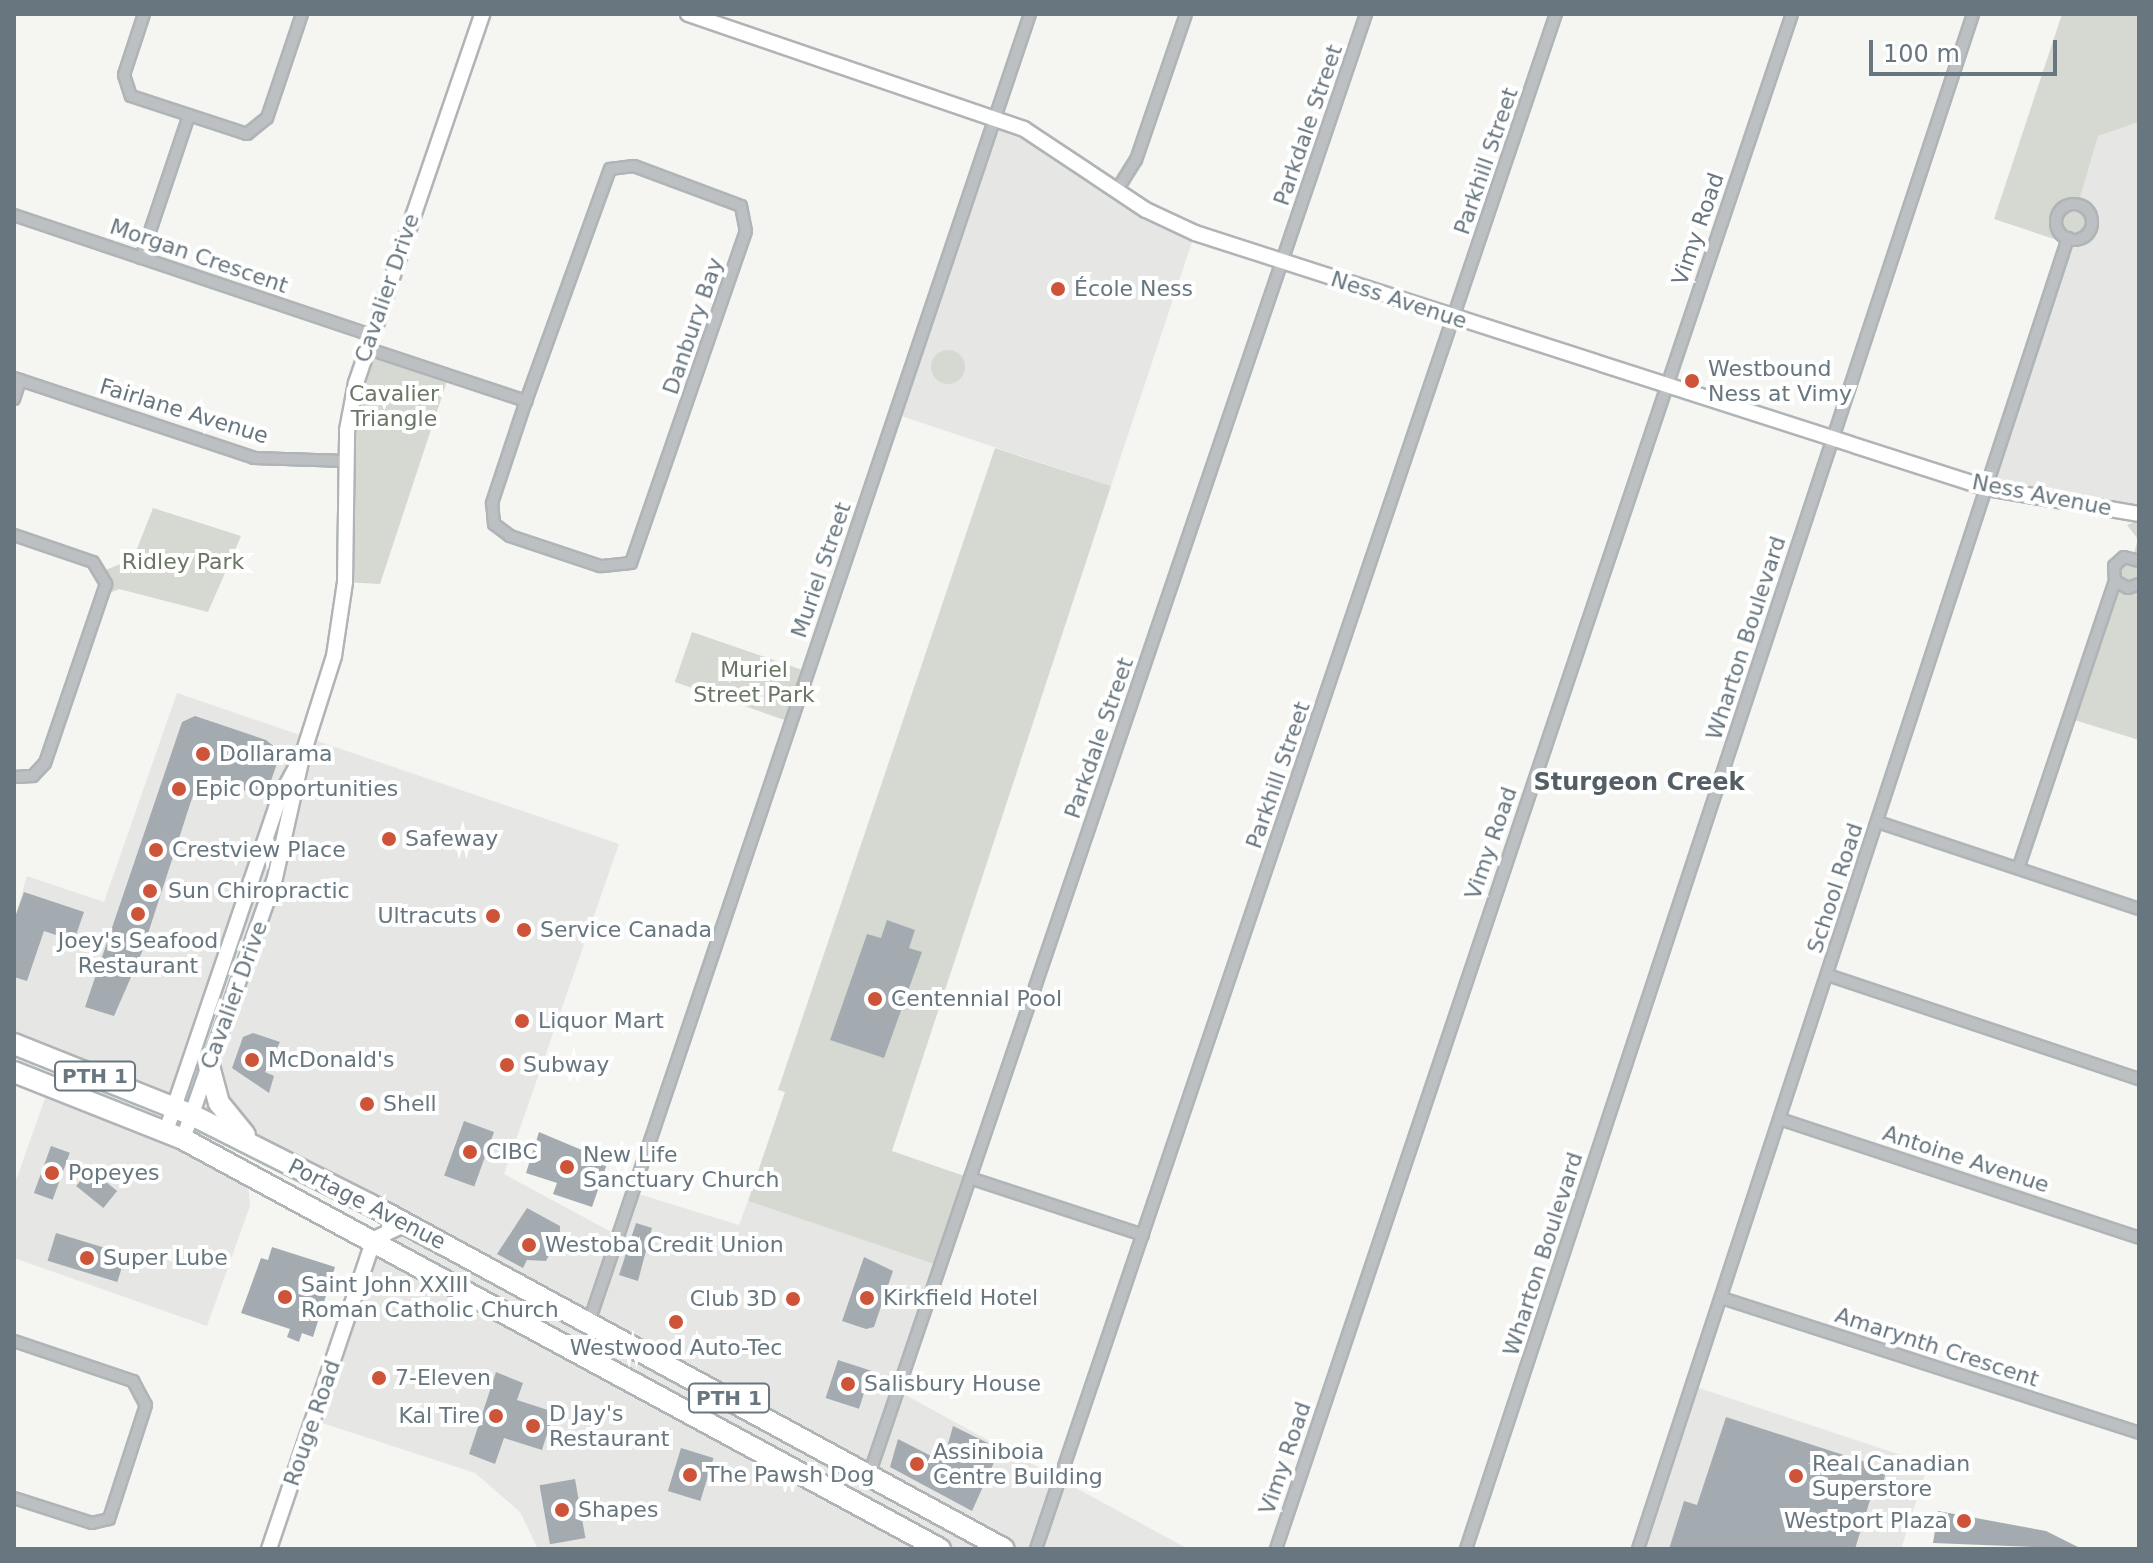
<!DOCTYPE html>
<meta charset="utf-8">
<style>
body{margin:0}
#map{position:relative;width:2153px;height:1563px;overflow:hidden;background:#f5f5f2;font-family:"DejaVu Sans",sans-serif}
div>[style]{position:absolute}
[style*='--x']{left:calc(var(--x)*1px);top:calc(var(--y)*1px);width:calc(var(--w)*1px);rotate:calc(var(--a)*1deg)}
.built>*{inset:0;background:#e6e6e5}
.green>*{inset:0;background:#d5d9d2;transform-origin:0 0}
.round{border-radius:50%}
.building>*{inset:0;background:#a4abb0;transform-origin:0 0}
.roads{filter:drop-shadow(2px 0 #afb4b7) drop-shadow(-2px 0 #afb4b7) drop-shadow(0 2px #afb4b7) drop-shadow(0 -2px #afb4b7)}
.street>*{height:10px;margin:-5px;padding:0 5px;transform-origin:5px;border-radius:5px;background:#bcc0c3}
.street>.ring{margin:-5px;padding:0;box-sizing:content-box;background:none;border:10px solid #bcc0c3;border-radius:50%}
.secondary>*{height:14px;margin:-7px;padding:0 7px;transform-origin:7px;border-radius:7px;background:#fff}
.highway>*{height:20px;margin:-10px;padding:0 10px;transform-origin:10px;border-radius:10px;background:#fff}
.dots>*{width:22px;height:22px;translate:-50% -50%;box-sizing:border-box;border:4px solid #fff;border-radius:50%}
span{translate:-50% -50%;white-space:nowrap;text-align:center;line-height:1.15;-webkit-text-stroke:8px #fff;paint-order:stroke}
.shield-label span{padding:2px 6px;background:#fff;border:2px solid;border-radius:6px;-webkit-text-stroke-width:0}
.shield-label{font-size:20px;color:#67767f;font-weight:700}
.street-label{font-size:22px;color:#67767f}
.poi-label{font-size:22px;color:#67767f}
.left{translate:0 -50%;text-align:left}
.right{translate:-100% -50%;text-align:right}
.park-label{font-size:22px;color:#6a7765}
.neighbourhood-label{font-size:24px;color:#545f65;font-weight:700}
.frame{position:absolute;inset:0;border:16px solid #67767f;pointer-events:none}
.scale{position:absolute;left:1869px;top:40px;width:188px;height:36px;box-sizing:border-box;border:4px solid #67767f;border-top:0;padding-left:10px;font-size:24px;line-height:28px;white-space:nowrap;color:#67767f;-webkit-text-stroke:6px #fff;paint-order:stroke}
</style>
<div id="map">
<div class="built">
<div style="clip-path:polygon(994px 119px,1195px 233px,1111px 486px,895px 414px)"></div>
<div style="clip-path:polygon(2139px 122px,2139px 514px,1987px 488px,2098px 136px)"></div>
<div style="clip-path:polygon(177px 693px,619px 844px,504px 1174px,617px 1235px,632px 1192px,739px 1225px,748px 1201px,940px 1266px,898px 1391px,1188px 1549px,538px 1549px,520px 1512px,475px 1473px,313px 1420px,374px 1239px,405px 1223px,14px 1044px,14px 920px,27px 876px,104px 902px)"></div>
<div style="clip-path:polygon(49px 1087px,247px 1172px,250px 1206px,207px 1326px,14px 1258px,14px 1186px)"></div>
<div style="clip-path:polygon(1693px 1386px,1928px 1464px,1901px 1549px,1638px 1549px)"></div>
</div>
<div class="green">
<div style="clip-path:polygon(2062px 14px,2139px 14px,2139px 122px,2098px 136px,2078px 204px,2091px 218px,2090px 230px,2066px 243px,1994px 219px)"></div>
<div style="clip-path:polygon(366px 348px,449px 375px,380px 584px,345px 582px,346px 461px)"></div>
<div class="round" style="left:931px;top:350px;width:34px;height:34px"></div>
<div style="clip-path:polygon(995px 448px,1111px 486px,892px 1151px,970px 1178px,940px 1266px,748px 1201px,785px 1092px,778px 1090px)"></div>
<div style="clip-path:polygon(153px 508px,241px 536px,208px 612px,119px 589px,103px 596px,103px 571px,133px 559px)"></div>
<div style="clip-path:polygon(2139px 520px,2139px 740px,2068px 718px,2113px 570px,2133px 557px,2138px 539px,2127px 525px)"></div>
<div style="left:692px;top:632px;width:123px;height:53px;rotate:19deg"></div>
</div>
<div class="building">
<div style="clip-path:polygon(195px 716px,266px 740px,281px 752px,265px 798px,221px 782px,195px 789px,142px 952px,114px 1016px,85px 1007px,182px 722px)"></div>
<div style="clip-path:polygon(24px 892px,84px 912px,74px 941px,44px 931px,27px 981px,14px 977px,14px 920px)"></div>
<div style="clip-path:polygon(887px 920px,915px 930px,909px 948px,922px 952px,884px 1058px,830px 1040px,867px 934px,881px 938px)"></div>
<div style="clip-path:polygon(253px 1033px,280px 1042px,265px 1072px,274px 1076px,269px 1093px,232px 1068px,243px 1037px)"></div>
<div style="left:464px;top:1121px;width:32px;height:58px;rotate:20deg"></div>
<div style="clip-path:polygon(539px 1132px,608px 1161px,592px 1207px,553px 1194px,557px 1183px,526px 1173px)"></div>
<div style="left:51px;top:1146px;width:20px;height:50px;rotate:20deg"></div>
<div style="left:90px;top:1169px;width:35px;height:22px;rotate:39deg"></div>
<div style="clip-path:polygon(527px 1208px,560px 1226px,560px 1235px,546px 1261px,527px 1260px,523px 1268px,497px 1254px)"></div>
<div style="clip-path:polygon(636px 1223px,652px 1228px,638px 1281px,619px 1275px)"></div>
<div style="left:56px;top:1233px;width:73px;height:29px;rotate:17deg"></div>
<div style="clip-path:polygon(272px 1247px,335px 1267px,313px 1337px,302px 1333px,299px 1342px,287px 1337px,290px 1329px,241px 1313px,261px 1258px,268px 1260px)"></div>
<div style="clip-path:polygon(864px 1257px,893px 1271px,874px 1327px,866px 1329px,842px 1321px)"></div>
<div style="left:838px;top:1360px;width:35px;height:40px;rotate:18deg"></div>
<div style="clip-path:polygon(496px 1372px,523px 1383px,517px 1400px,554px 1412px,542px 1450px,504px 1438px,495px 1464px,469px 1454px)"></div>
<div style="clip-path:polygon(1726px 1417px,1887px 1469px,1882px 1486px,1875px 1484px,1855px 1549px,1669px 1549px,1684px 1501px,1697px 1505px)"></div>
<div style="clip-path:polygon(953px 1426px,1000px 1449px,972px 1511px,890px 1467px,898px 1439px,943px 1462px)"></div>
<div style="left:681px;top:1448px;width:34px;height:45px;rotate:17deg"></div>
<div style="left:575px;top:1479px;width:60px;height:36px;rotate:80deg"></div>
<div style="clip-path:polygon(1938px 1511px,2046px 1531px,2082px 1549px,1933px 1543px)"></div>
</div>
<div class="roads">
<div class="street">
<div style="--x:144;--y:14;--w:64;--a:108.2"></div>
<div style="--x:124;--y:75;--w:22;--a:72"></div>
<div style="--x:131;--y:96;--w:122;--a:18.1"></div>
<div style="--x:247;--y:134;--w:26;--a:-39"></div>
<div style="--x:267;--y:118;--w:110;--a:-71.4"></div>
<div style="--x:1117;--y:190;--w:36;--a:-58"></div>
<div style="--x:1136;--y:160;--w:154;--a:-71.1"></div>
<div class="ring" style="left:2056px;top:204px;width:26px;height:26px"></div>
<div style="--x:14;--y:215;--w:377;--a:18.6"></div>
<div style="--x:141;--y:258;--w:148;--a:-71.4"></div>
<div style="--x:366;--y:348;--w:169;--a:18.3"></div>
<div style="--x:526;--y:401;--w:247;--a:-70.1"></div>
<div style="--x:610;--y:169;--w:24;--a:-7"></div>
<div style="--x:634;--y:166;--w:114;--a:20.5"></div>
<div style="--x:741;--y:206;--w:25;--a:79"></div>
<div style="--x:746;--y:231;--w:351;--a:109.1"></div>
<div style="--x:631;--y:563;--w:31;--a:174"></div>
<div style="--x:600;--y:566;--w:95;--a:-161.6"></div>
<div style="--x:510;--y:536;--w:20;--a:-143"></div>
<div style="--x:494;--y:524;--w:21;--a:-95"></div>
<div style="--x:492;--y:503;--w:108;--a:-71.6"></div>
<div style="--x:14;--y:378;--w:253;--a:18.4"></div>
<div style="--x:254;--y:458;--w:92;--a:1.9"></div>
<div style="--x:14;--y:399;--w:20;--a:-72"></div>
<div style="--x:14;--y:535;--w:83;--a:18.9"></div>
<div style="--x:93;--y:562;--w:26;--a:59"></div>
<div style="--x:106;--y:584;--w:189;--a:108.8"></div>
<div style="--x:45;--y:763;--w:18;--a:133"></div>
<div style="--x:33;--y:776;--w:19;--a:177"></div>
<div style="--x:2115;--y:581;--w:15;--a:28"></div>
<div style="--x:2128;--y:588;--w:12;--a:-20"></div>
<div style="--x:1878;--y:822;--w:275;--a:18.4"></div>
<div style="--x:2019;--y:866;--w:301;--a:-71.4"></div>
<div style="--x:2115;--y:581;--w:15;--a:-94"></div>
<div style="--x:2114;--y:566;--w:13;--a:-42"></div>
<div style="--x:2124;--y:557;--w:16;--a:15"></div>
<div style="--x:1828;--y:975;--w:328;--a:18.5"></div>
<div style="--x:1780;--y:1119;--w:378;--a:18.3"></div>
<div style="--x:970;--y:1178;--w:182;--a:18.2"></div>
<div style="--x:1722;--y:1298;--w:438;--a:17.9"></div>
<div style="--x:589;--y:1322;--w:1380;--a:-71.37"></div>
<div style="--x:14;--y:1341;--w:126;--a:18.6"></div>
<div style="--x:133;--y:1381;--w:27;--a:62"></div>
<div style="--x:146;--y:1405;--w:120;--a:108"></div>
<div style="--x:109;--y:1519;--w:17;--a:167"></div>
<div style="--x:92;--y:1523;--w:82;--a:-162.2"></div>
<div style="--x:869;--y:1475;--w:1543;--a:-71.21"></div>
<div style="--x:1036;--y:1549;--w:1621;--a:-71.29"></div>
<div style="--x:1276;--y:1549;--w:1619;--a:-71.42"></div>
<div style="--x:1466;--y:1549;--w:1617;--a:-71.72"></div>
<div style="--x:1638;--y:1549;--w:1380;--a:-71.84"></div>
</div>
<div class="secondary">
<div style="--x:688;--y:14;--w:355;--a:18.9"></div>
<div style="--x:1024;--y:129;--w:146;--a:33.6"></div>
<div style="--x:1146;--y:210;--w:54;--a:25.1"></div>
<div style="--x:1195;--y:233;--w:832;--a:17.85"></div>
<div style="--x:1987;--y:488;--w:154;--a:9.7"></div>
<div style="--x:166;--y:1131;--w:351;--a:-71.2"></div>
<div style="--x:279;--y:799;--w:47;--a:-61.8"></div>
<div style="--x:183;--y:1139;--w:277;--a:-70.6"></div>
<div style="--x:275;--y:878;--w:124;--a:-77.4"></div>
<div style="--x:302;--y:757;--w:106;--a:-72.4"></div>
<div style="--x:334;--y:656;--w:75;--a:-81.5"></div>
<div style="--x:345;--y:582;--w:152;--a:-89.2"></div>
<div style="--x:347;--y:430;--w:48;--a:-79.2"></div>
<div style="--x:356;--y:383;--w:390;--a:-71.1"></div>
<div style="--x:269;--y:1549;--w:327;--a:-71.3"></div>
<div style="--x:374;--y:1239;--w:35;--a:-25"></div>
</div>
<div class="highway">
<div style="--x:14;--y:1044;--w:192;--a:21.7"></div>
<div style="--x:192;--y:1115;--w:200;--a:26.7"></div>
<div style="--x:371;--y:1205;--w:720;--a:28.52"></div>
<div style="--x:209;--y:1066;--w:38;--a:75"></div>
<div style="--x:219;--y:1103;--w:41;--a:50.9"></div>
<div style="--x:14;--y:1072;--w:182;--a:21.6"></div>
<div style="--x:183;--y:1139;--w:861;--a:28.44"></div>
</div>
</div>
<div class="dots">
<div style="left:1058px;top:289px;background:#ce5439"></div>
<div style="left:1692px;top:381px;background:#ce5439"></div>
<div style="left:203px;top:754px;background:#ce5439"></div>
<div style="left:179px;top:789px;background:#ce5439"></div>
<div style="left:389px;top:839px;background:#ce5439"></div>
<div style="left:156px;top:850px;background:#ce5439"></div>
<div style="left:150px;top:891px;background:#ce5439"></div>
<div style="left:138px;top:914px;background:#ce5439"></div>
<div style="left:493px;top:916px;background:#ce5439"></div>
<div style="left:524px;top:930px;background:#ce5439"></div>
<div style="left:875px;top:999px;background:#ce5439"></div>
<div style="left:522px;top:1021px;background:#ce5439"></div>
<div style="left:252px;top:1060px;background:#ce5439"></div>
<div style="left:507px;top:1065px;background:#ce5439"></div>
<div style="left:367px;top:1104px;background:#ce5439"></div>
<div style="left:470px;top:1152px;background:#ce5439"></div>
<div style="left:567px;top:1167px;background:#ce5439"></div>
<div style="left:52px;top:1173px;background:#ce5439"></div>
<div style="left:529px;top:1245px;background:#ce5439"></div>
<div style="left:87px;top:1258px;background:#ce5439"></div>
<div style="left:285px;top:1297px;background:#ce5439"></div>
<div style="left:867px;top:1298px;background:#ce5439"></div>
<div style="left:793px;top:1299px;background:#ce5439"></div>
<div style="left:676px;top:1322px;background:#ce5439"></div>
<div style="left:379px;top:1378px;background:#ce5439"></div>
<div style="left:848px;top:1384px;background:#ce5439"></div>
<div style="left:496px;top:1416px;background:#ce5439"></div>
<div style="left:533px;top:1426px;background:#ce5439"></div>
<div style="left:917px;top:1464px;background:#ce5439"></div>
<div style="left:690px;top:1475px;background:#ce5439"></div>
<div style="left:1796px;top:1476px;background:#ce5439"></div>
<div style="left:562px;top:1510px;background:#ce5439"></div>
<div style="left:1964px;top:1521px;background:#ce5439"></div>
</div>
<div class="shield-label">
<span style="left:95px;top:1076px">PTH 1</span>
<span style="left:729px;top:1398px">PTH 1</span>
</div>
<div class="street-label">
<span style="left:1308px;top:125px;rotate:-71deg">Parkdale Street</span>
<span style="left:1486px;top:161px;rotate:-71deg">Parkhill Street</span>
<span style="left:1698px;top:229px;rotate:-71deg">Vimy Road</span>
<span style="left:199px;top:256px;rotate:19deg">Morgan Crescent</span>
<span style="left:387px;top:288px;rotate:-71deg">Cavalier Drive</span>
<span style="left:1399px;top:300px;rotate:18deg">Ness Avenue</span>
<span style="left:693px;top:326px;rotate:-71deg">Danbury Bay</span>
<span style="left:184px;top:411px;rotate:17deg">Fairlane Avenue</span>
<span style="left:2042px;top:495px;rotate:11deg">Ness Avenue</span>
<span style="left:821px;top:570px;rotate:-71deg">Muriel Street</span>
<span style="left:1746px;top:638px;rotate:-72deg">Wharton Boulevard</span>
<span style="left:1099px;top:738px;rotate:-71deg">Parkdale Street</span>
<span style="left:1278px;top:775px;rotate:-71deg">Parkhill Street</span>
<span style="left:1491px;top:843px;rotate:-71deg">Vimy Road</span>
<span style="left:1835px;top:888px;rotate:-72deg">School Road</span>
<span style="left:234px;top:995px;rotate:-70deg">Cavalier Drive</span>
<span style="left:1966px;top:1159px;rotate:18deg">Antoine Avenue</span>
<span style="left:367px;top:1204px;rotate:27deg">Portage Avenue</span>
<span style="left:1543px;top:1254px;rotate:-72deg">Wharton Boulevard</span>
<span style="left:1937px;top:1347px;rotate:18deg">Amarynth Crescent</span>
<span style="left:312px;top:1423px;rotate:-71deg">Rouge Road</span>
<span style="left:1285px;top:1458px;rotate:-71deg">Vimy Road</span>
</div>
<div class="poi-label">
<span class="left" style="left:1074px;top:289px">École Ness</span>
<span class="left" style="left:1708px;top:381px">Westbound<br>Ness at Vimy</span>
<span class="left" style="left:219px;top:754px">Dollarama</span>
<span class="left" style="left:195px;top:789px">Epic Opportunities</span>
<span class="left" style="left:405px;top:839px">Safeway</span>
<span class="left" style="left:172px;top:850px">Crestview Place</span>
<span class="left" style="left:168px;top:891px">Sun Chiropractic</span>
<span class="right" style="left:477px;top:916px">Ultracuts</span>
<span class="left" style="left:540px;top:930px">Service Canada</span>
<span style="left:138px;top:953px">Joey's Seafood<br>Restaurant</span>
<span class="left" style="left:891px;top:999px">Centennial Pool</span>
<span class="left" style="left:538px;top:1021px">Liquor Mart</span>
<span class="left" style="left:268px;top:1060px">McDonald's</span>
<span class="left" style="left:523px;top:1065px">Subway</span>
<span class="left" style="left:383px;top:1104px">Shell</span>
<span class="left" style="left:486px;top:1152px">CIBC</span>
<span class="left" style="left:583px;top:1167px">New Life<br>Sanctuary Church</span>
<span class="left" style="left:68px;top:1173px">Popeyes</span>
<span class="left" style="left:545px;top:1245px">Westoba Credit Union</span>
<span class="left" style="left:103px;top:1258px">Super Lube</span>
<span class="left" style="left:301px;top:1297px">Saint John XXIII<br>Roman Catholic Church</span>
<span class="left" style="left:883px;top:1298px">Kirkfield Hotel</span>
<span class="right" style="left:777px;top:1299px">Club 3D</span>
<span style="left:676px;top:1348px">Westwood Auto-Tec</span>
<span class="left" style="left:395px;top:1378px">7-Eleven</span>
<span class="left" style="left:864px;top:1384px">Salisbury House</span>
<span class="left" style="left:549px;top:1426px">D Jay's<br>Restaurant</span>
<span class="right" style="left:480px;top:1416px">Kal Tire</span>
<span class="left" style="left:933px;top:1464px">Assiniboia<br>Centre Building</span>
<span class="left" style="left:1812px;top:1476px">Real Canadian<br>Superstore</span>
<span class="left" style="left:706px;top:1475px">The Pawsh Dog</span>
<span class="left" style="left:578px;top:1510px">Shapes</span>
<span class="right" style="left:1948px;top:1521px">Westport Plaza</span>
</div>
<div class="park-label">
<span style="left:394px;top:406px">Cavalier<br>Triangle</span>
<span style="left:183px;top:562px">Ridley Park</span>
<span style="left:754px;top:682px">Muriel<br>Street Park</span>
</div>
<div class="neighbourhood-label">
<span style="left:1639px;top:783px">Sturgeon Creek</span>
</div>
<div class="frame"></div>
<div class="scale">100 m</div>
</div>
